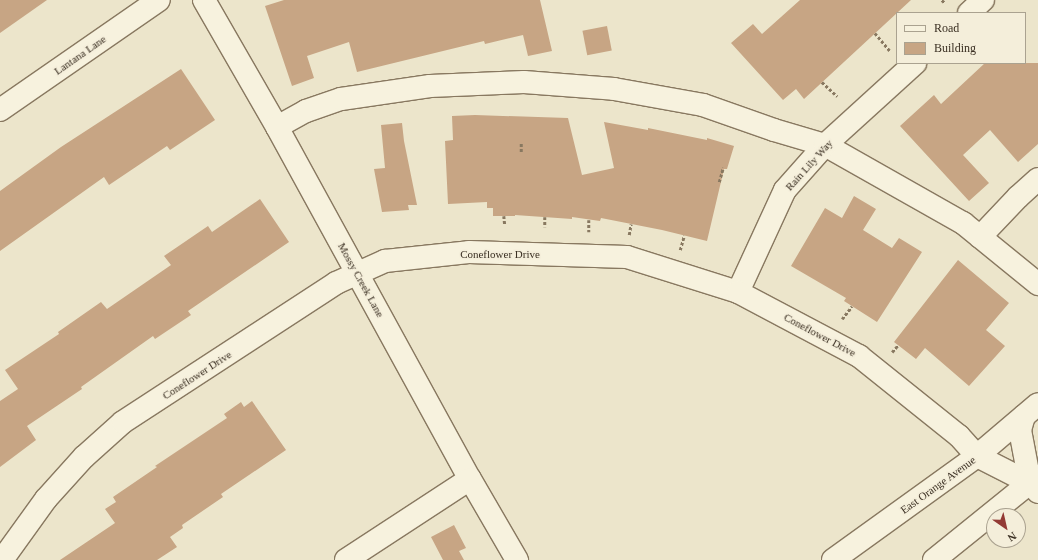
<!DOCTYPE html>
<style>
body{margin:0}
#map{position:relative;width:1038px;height:560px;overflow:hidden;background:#ece5cb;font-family:"Times New Roman",serif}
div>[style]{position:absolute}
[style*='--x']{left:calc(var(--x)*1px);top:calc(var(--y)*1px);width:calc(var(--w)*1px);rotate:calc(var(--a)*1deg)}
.building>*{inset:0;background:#c7a584;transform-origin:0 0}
.path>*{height:2.5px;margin-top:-1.25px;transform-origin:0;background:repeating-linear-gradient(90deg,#887860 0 3px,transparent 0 5px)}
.roads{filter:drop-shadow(1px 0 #887860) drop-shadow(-1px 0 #887860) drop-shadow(0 1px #887860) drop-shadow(0 -1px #887860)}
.minor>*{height:22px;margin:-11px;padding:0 11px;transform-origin:11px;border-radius:11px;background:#f7f2de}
span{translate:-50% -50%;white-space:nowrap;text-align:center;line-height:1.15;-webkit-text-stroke:3px #f4eeda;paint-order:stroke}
.street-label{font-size:11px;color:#3a2f22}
.legend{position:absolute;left:896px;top:12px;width:130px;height:52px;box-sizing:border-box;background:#f4eeda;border:1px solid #aaa290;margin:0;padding:5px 7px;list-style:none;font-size:12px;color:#3a2f22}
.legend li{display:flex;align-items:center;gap:8px;height:20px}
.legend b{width:20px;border:1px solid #aaa290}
.north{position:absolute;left:986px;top:508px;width:40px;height:40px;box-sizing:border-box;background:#f4eeda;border:1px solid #aaa290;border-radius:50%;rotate:146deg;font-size:11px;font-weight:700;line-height:16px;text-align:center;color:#3a2f22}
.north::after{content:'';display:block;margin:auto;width:14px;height:18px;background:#933a34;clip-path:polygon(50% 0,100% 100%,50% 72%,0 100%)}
</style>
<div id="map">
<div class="building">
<div style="clip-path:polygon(0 0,47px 0,0 33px)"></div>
<div style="clip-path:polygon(284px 0,540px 0,552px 51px,528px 56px,523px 35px,485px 44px,484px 41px,357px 72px,349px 42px,307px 56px,314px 78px,292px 86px,265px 6px)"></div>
<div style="clip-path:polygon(800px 0,911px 0,804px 99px,796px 89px,783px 100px,731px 43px,753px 24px,762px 34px)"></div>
<div style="left:607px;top:26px;width:25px;height:25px;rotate:79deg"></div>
<div style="clip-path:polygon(985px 63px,1038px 63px,1038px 144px,1018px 162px,990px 130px,963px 155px,989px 183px,969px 201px,900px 126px,934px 95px,941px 104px)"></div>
<div style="clip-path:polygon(181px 69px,215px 120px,170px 150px,167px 146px,109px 185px,104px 177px,0 251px,0 191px,61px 147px)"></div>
<div style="clip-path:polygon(475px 115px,568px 118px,582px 175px,614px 168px,604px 122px,648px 130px,648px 128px,707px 140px,707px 138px,734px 146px,727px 169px,724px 169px,707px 241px,662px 230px,601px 218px,600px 221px,572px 217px,572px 219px,515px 215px,515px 216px,493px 216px,493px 208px,487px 208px,487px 202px,448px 204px,445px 141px,453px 140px,452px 116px)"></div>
<div style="clip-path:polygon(402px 123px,404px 141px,417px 205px,408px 205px,409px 210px,382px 212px,374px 169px,385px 168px,381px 125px)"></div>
<div style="clip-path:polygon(854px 196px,876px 209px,863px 230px,892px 248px,899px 238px,922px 252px,877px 322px,844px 301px,846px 298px,791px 266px,825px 208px,842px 218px)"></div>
<div style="clip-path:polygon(260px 199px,289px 242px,188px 311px,191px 315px,155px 339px,153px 336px,81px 387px,82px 389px,27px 426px,36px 440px,0 467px,0 401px,18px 389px,5px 370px,59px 334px,58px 332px,101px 302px,107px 309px,171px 265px,164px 256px,208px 226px,212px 232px)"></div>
<div style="clip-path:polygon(958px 260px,1009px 303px,986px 330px,1005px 346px,969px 386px,925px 348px,916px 359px,894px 342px)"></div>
<div style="clip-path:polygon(252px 401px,286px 450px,221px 494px,223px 497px,182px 525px,183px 528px,170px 537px,177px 547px,157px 560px,60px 560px,115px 523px,105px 509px,116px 502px,113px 497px,157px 467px,155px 466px,227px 418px,224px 414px,241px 402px,244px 407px)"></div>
<div style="clip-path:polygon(454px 525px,466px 548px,459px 551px,464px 560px,443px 560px,431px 537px)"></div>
</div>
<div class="path">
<div style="--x:942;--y:0;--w:4;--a:45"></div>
<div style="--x:875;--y:33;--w:23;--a:50"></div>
<div style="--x:822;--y:82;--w:21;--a:43"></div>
<div style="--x:521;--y:152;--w:10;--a:-90"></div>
<div style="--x:719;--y:182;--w:15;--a:-74"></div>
<div style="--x:504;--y:216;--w:9;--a:84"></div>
<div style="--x:545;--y:217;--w:10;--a:90"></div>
<div style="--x:589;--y:220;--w:12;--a:90"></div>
<div style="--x:629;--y:235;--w:11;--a:-80"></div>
<div style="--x:680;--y:250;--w:15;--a:-74"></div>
<div style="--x:842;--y:319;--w:16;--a:-52"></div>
<div style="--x:892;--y:352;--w:9;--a:-49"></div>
</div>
<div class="roads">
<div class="minor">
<div style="--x:204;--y:0;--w:146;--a:60.1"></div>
<div style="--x:277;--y:127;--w:401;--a:61.3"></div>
<div style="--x:470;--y:479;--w:94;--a:59.9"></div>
<div style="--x:969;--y:13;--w:19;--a:-43"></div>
<div style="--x:0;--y:110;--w:193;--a:-34.7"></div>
<div style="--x:277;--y:127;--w:33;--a:-29"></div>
<div style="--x:306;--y:111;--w:37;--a:-19"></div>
<div style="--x:341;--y:99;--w:90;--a:-8.3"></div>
<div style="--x:430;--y:86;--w:94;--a:-2.4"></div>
<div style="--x:524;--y:82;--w:90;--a:4.4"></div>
<div style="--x:614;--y:89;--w:90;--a:10.2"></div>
<div style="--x:703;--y:105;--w:75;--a:19.4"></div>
<div style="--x:774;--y:130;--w:53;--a:16.4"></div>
<div style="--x:825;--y:145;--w:159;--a:29.5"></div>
<div style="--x:963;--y:223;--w:97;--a:39.1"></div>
<div style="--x:980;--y:237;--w:55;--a:-46.5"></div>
<div style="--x:1018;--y:197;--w:27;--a:-42"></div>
<div style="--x:738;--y:292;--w:112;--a:-65.3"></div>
<div style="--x:785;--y:190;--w:60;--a:-48.4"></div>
<div style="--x:825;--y:145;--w:122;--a:-42.3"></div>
<div style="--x:1024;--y:416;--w:15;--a:106"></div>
<div style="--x:1020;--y:430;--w:54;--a:79.3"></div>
<div style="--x:2;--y:560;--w:75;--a:-54.2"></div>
<div style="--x:46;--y:499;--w:57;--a:-47.9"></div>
<div style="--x:84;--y:457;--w:52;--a:-41.9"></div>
<div style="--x:123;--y:422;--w:254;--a:-33.1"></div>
<div style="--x:336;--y:283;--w:54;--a:-24.2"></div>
<div style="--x:385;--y:261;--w:84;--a:-6.1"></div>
<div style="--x:469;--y:252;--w:158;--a:1.8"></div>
<div style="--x:627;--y:257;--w:116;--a:17.5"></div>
<div style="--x:738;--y:292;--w:137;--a:27.9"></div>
<div style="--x:859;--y:356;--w:128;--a:38.7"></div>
<div style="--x:959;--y:436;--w:27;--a:48"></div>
<div style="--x:977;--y:456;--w:59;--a:27"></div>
<div style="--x:1030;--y:483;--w:12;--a:48"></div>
<div style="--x:346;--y:560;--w:148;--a:-33.2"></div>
<div style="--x:833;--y:560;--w:178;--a:-35.8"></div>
<div style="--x:977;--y:456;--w:80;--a:-40.4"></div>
<div style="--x:934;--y:560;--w:134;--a:-38.9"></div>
</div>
</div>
<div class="street-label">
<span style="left:80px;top:55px;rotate:-35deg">Lantana Lane</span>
<span style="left:809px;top:165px;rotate:-48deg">Rain Lily Way</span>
<span style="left:500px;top:254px">Coneflower Drive</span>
<span style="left:361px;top:280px;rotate:61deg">Mossy Creek Lane</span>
<span style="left:820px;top:335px;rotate:28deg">Coneflower Drive</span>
<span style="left:197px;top:375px;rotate:-33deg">Coneflower Drive</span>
<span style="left:938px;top:485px;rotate:-36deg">East Orange Avenue</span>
</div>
<ul class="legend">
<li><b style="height:5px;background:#f7f2de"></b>Road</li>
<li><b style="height:11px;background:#c7a584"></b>Building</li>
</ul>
<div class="north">N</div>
</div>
